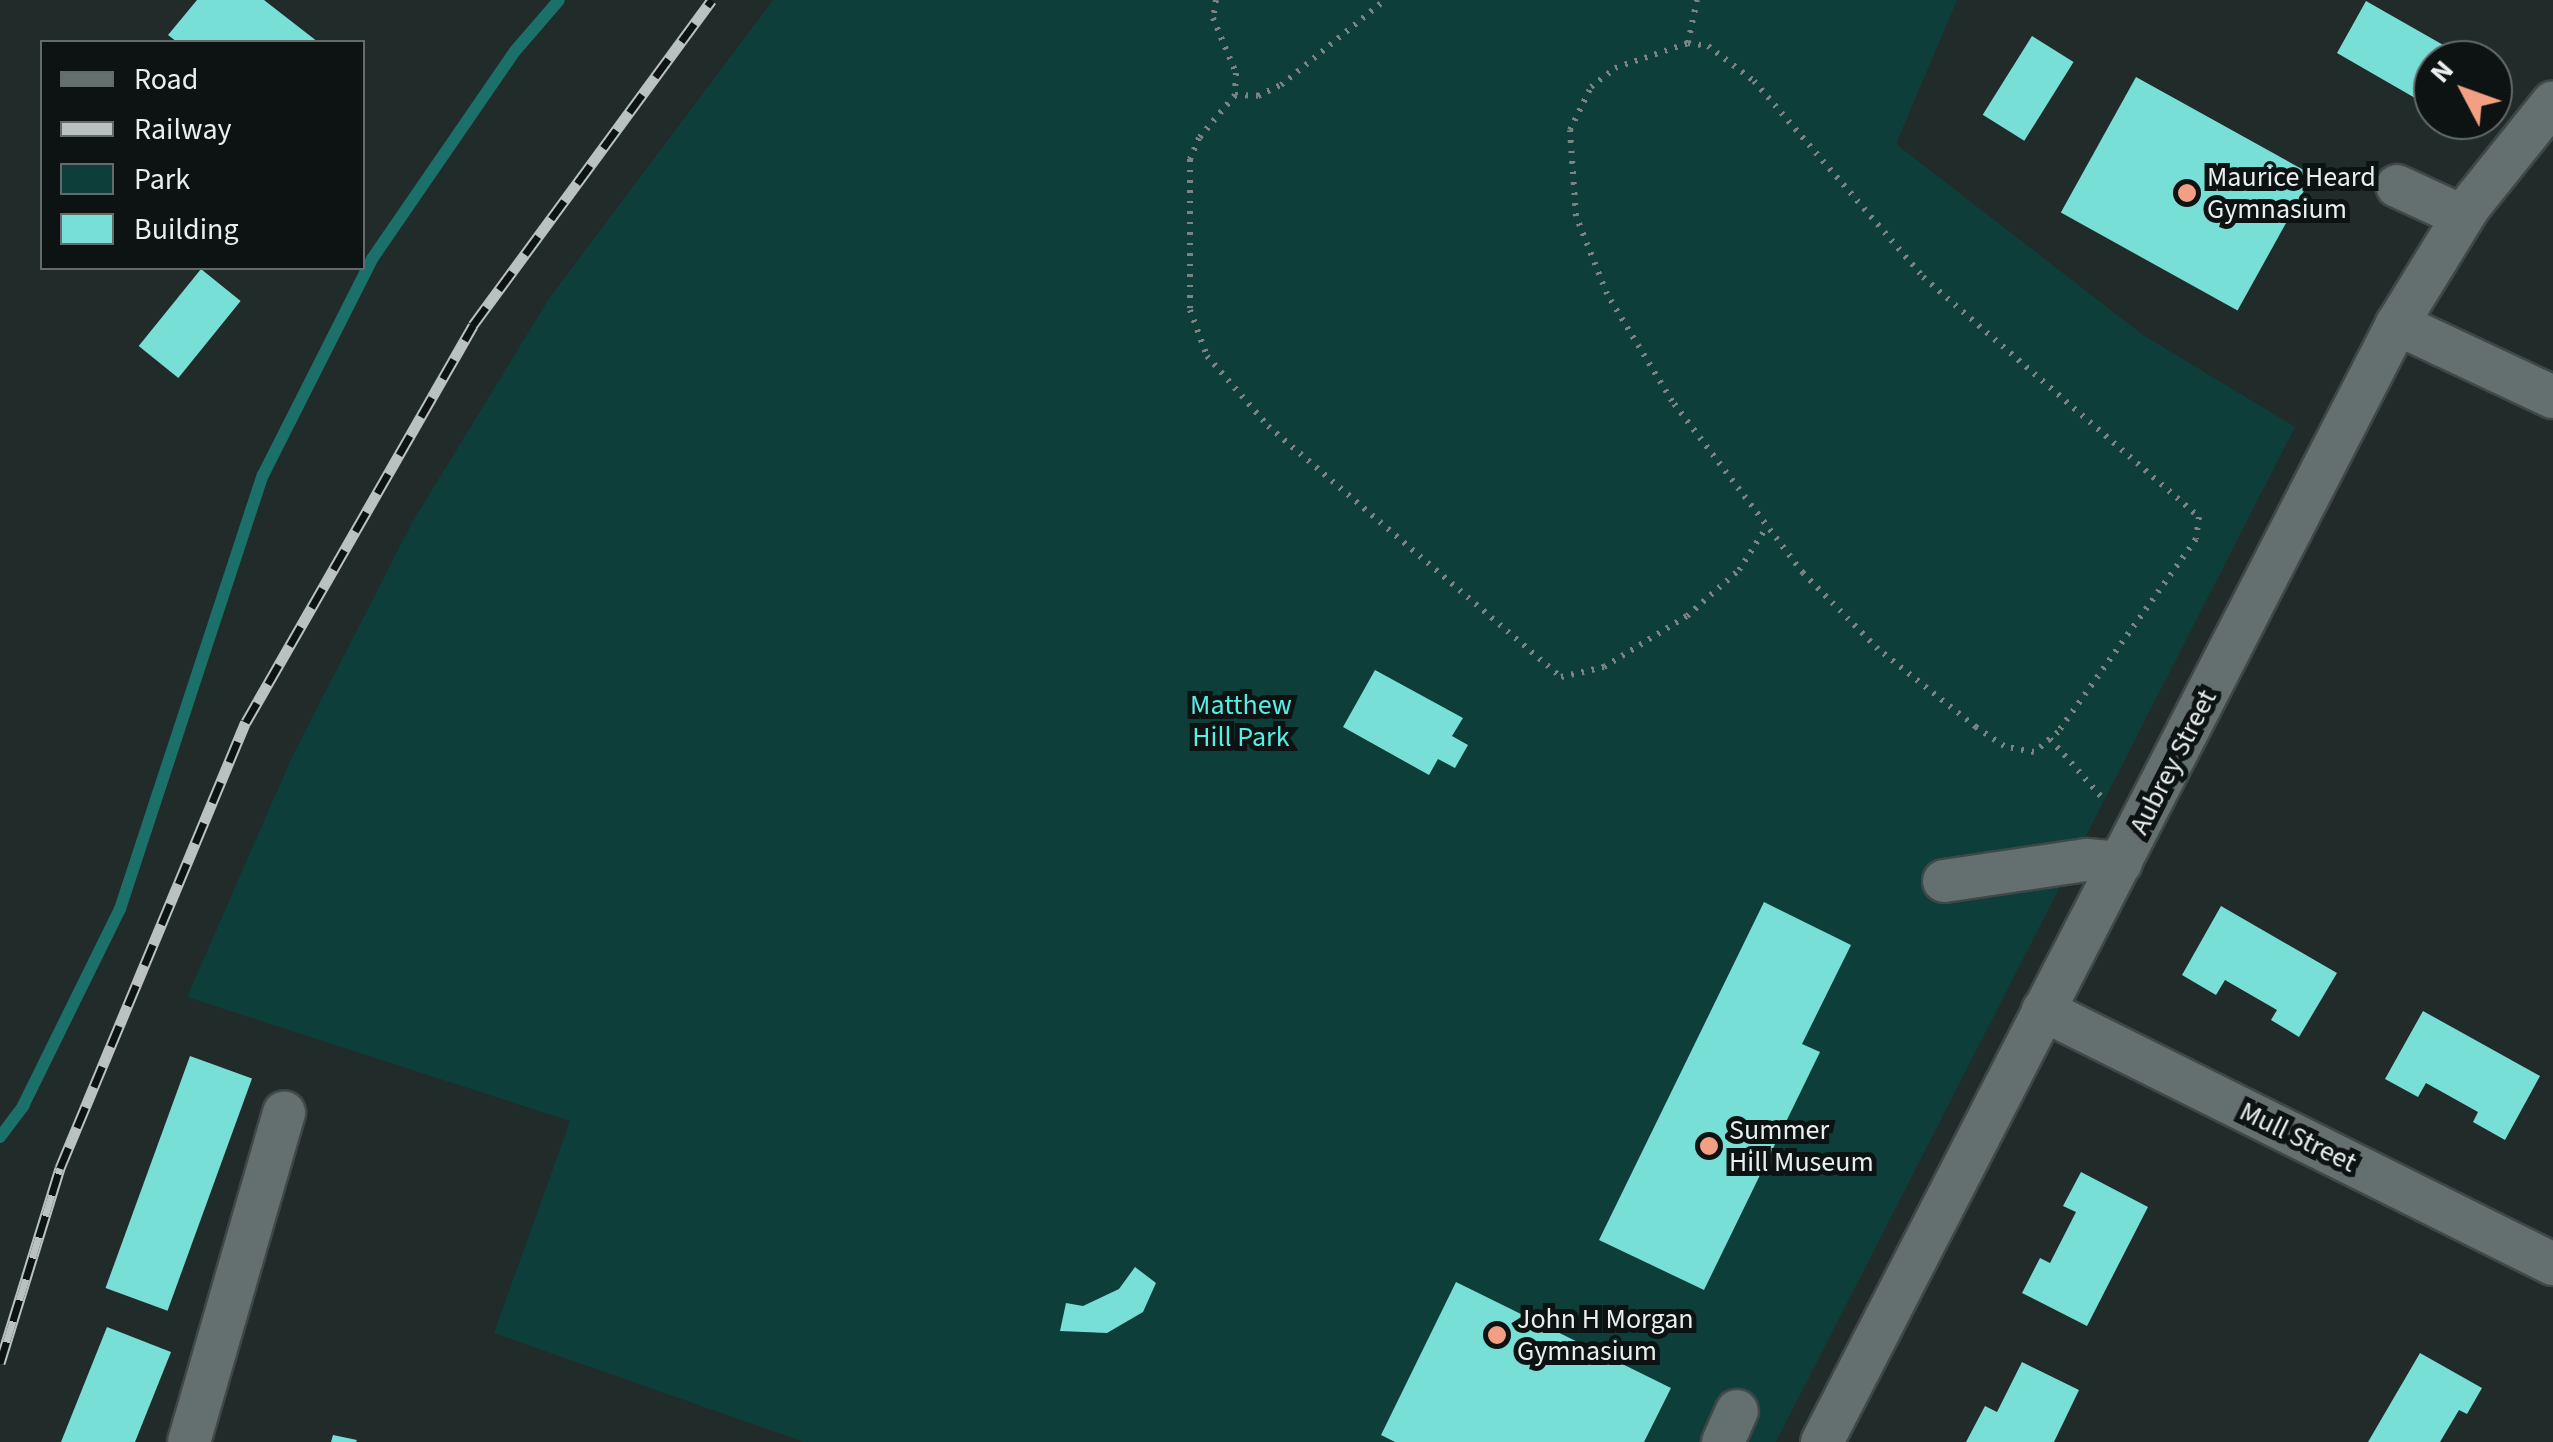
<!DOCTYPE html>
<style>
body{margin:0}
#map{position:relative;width:2553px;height:1442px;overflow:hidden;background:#202b2a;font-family:"Source Sans 3",sans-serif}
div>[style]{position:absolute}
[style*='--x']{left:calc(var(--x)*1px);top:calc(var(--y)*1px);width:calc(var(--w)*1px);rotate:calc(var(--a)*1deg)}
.green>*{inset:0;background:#0e3e3a}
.stream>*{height:12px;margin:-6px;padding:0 6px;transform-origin:6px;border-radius:6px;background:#1b706a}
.building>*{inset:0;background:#78dfd6;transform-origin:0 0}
.path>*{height:6px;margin-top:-3px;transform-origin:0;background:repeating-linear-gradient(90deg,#7b8483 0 2.5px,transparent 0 10.5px)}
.roads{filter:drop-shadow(2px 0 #3f4847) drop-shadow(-2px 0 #3f4847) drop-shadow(0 2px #3f4847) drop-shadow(0 -2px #3f4847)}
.minor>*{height:42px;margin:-21px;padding:0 21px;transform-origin:21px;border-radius:21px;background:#64706f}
.rail>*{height:11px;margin-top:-5.5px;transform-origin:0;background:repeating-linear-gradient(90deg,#0d1212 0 22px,#bac2c1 0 44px);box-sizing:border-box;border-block:2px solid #bac2c1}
.dots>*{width:28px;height:28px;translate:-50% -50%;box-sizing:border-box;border:5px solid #0d1212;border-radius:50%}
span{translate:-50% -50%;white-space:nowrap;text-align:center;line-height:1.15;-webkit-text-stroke:10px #0d1212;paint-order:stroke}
.poi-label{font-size:28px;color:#e8efee}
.left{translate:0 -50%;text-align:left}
.park-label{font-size:28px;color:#57eee3}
.street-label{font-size:28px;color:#e8efee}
.legend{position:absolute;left:40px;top:40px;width:325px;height:230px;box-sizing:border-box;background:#0d1212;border:2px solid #656a6a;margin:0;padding:12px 18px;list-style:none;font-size:30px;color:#e8efee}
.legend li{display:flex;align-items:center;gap:20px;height:50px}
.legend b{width:50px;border:2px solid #656a6a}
.north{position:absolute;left:2413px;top:40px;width:100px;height:100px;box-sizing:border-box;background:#0d1212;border:2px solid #656a6a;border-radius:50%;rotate:311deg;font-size:28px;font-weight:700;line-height:40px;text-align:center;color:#e8efee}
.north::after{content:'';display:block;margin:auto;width:35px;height:45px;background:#f39f84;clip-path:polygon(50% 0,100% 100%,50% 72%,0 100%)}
</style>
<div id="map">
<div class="green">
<div style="clip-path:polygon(773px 0,1957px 0,1896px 144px,2143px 335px,2295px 427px,1776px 1442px,804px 1442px,494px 1333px,570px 1121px,187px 997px,293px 755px,413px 521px,550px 297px)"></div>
</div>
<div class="stream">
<div style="--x:0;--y:1137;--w:39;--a:-53"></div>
<div style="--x:23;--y:1106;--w:220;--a:-63.8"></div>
<div style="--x:120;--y:909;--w:457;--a:-71.8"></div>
<div style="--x:263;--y:475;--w:242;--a:-63.2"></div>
<div style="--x:372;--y:259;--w:252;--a:-55.5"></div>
<div style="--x:515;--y:51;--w:67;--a:-49.2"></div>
</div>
<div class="building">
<div style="clip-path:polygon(197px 0,264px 0,318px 42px,177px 42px,168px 35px)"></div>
<div style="clip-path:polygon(2366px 1px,2452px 50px,2447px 60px,2433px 60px,2433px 83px,2422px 102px,2337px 53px)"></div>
<div style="left:2032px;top:36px;width:49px;height:93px;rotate:32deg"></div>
<div style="left:2136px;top:77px;width:202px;height:155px;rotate:29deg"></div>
<div style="left:201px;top:269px;width:51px;height:99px;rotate:39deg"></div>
<div style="clip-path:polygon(1375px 670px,1463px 718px,1452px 736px,1468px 745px,1455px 768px,1438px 759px,1429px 775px,1343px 727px)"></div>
<div style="clip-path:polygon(1764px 902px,1851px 945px,1802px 1044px,1820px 1052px,1704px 1290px,1599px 1240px)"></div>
<div style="clip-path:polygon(2221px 906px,2337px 973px,2299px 1037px,2271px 1020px,2277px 1010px,2225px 980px,2216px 995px,2182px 975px)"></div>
<div style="clip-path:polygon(2423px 1011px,2540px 1076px,2505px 1140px,2473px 1122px,2478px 1112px,2426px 1083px,2418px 1097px,2385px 1079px)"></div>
<div style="left:190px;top:1056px;width:66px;height:247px;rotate:20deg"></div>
<div style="clip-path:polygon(2081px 1172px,2148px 1207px,2087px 1326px,2022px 1293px,2040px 1258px,2050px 1263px,2076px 1212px,2063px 1206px)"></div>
<div style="clip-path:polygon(1135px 1267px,1156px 1283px,1143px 1312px,1107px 1333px,1060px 1331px,1066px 1303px,1083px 1306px,1119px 1289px)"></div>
<div style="clip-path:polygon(1456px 1282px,1671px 1388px,1644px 1442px,1395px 1442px,1381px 1435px)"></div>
<div style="clip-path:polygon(107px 1327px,171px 1352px,135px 1442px,61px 1442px)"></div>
<div style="clip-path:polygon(2420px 1353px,2482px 1388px,2467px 1414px,2459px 1410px,2440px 1442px,2368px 1442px)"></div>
<div style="clip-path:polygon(2022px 1362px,2079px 1390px,2054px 1442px,1966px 1442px,1985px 1406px,1997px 1412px)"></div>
<div style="clip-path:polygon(333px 1435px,357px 1440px,356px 1442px,331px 1442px)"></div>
</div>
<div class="path">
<div style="--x:1216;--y:0;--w:18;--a:99"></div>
<div style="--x:1213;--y:18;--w:60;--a:67.3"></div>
<div style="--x:1236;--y:73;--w:22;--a:93"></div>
<div style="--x:1235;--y:95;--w:56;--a:129.9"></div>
<div style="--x:1199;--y:138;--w:23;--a:113"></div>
<div style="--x:1190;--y:159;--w:151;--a:90"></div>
<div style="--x:1190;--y:310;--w:49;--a:69.7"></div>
<div style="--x:1207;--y:356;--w:93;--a:48.9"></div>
<div style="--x:1268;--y:426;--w:386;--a:40.6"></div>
<div style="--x:1561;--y:677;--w:44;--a:-13.1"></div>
<div style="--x:1604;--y:667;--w:97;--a:-31.6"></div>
<div style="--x:1687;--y:616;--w:69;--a:-41.5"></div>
<div style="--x:1739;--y:570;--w:50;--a:-57.3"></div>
<div style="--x:1688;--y:43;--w:20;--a:9"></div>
<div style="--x:1708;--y:46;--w:58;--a:37.3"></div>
<div style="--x:1754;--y:81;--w:259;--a:49.2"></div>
<div style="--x:1923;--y:277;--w:366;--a:41"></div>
<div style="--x:2199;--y:517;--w:22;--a:98"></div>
<div style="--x:2196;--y:539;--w:237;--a:125.6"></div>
<div style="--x:2058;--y:732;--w:31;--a:140"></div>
<div style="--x:2034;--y:752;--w:31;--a:-169"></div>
<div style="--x:2004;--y:746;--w:34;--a:-146"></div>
<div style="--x:1976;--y:727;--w:125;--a:-141.5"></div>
<div style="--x:1878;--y:649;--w:107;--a:-134.6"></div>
<div style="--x:1803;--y:573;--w:216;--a:-127.3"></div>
<div style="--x:1672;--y:401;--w:125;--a:-121.3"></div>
<div style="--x:1607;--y:294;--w:84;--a:-111.7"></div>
<div style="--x:1576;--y:216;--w:86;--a:-94"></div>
<div style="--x:1570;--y:130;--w:48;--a:-64"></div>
<div style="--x:1591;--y:87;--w:31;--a:-38"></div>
<div style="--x:1615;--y:68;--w:77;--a:-18.9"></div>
<div style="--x:1688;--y:43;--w:44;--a:-78.2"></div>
<div style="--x:1235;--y:95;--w:23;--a:2"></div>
<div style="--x:1258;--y:96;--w:25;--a:-26"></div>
<div style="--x:1281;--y:85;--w:134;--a:-39.3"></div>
<div style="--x:2050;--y:739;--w:83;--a:48.4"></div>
</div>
<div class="roads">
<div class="minor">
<div style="--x:2397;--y:186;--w:72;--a:24.8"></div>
<div style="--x:2397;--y:324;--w:172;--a:25.1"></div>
<div style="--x:1944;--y:881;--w:145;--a:-8.4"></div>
<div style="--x:2087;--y:860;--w:34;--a:5"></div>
<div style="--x:2043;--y:1010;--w:570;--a:26.48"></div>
<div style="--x:189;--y:1442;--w:343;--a:-73.9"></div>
<div style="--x:1723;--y:1442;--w:34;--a:-66"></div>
<div style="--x:1822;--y:1442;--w:1257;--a:-62.78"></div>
<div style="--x:2397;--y:324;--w:137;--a:-58.4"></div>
<div style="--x:2469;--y:207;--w:134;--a:-51.3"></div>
</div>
</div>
<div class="rail">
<div style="--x:0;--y:1363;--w:204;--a:-72.9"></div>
<div style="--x:60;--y:1168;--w:483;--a:-67.4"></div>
<div style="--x:246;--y:722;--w:457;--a:-60.2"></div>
<div style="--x:473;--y:325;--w:403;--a:-53.7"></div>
</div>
<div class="dots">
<div style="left:2187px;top:193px;background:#f39f84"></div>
<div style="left:1709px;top:1146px;background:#f39f84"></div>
<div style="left:1497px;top:1335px;background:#f39f84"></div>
</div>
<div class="poi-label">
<span class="left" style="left:2207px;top:193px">Maurice Heard<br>Gymnasium</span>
<span class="left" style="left:1729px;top:1146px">Summer<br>Hill Museum</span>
<span class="left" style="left:1517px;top:1335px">John H Morgan<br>Gymnasium</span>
</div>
<div class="park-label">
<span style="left:1241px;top:721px">Matthew<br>Hill Park</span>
</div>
<div class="street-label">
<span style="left:2173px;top:762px;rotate:-63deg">Aubrey Street</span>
<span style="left:2298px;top:1137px;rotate:26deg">Mull Street</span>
</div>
<ul class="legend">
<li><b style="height:12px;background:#64706f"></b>Road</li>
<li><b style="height:12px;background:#bac2c1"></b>Railway</li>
<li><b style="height:28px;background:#0e3e3a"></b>Park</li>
<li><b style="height:28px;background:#78dfd6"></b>Building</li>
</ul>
<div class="north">N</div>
</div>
